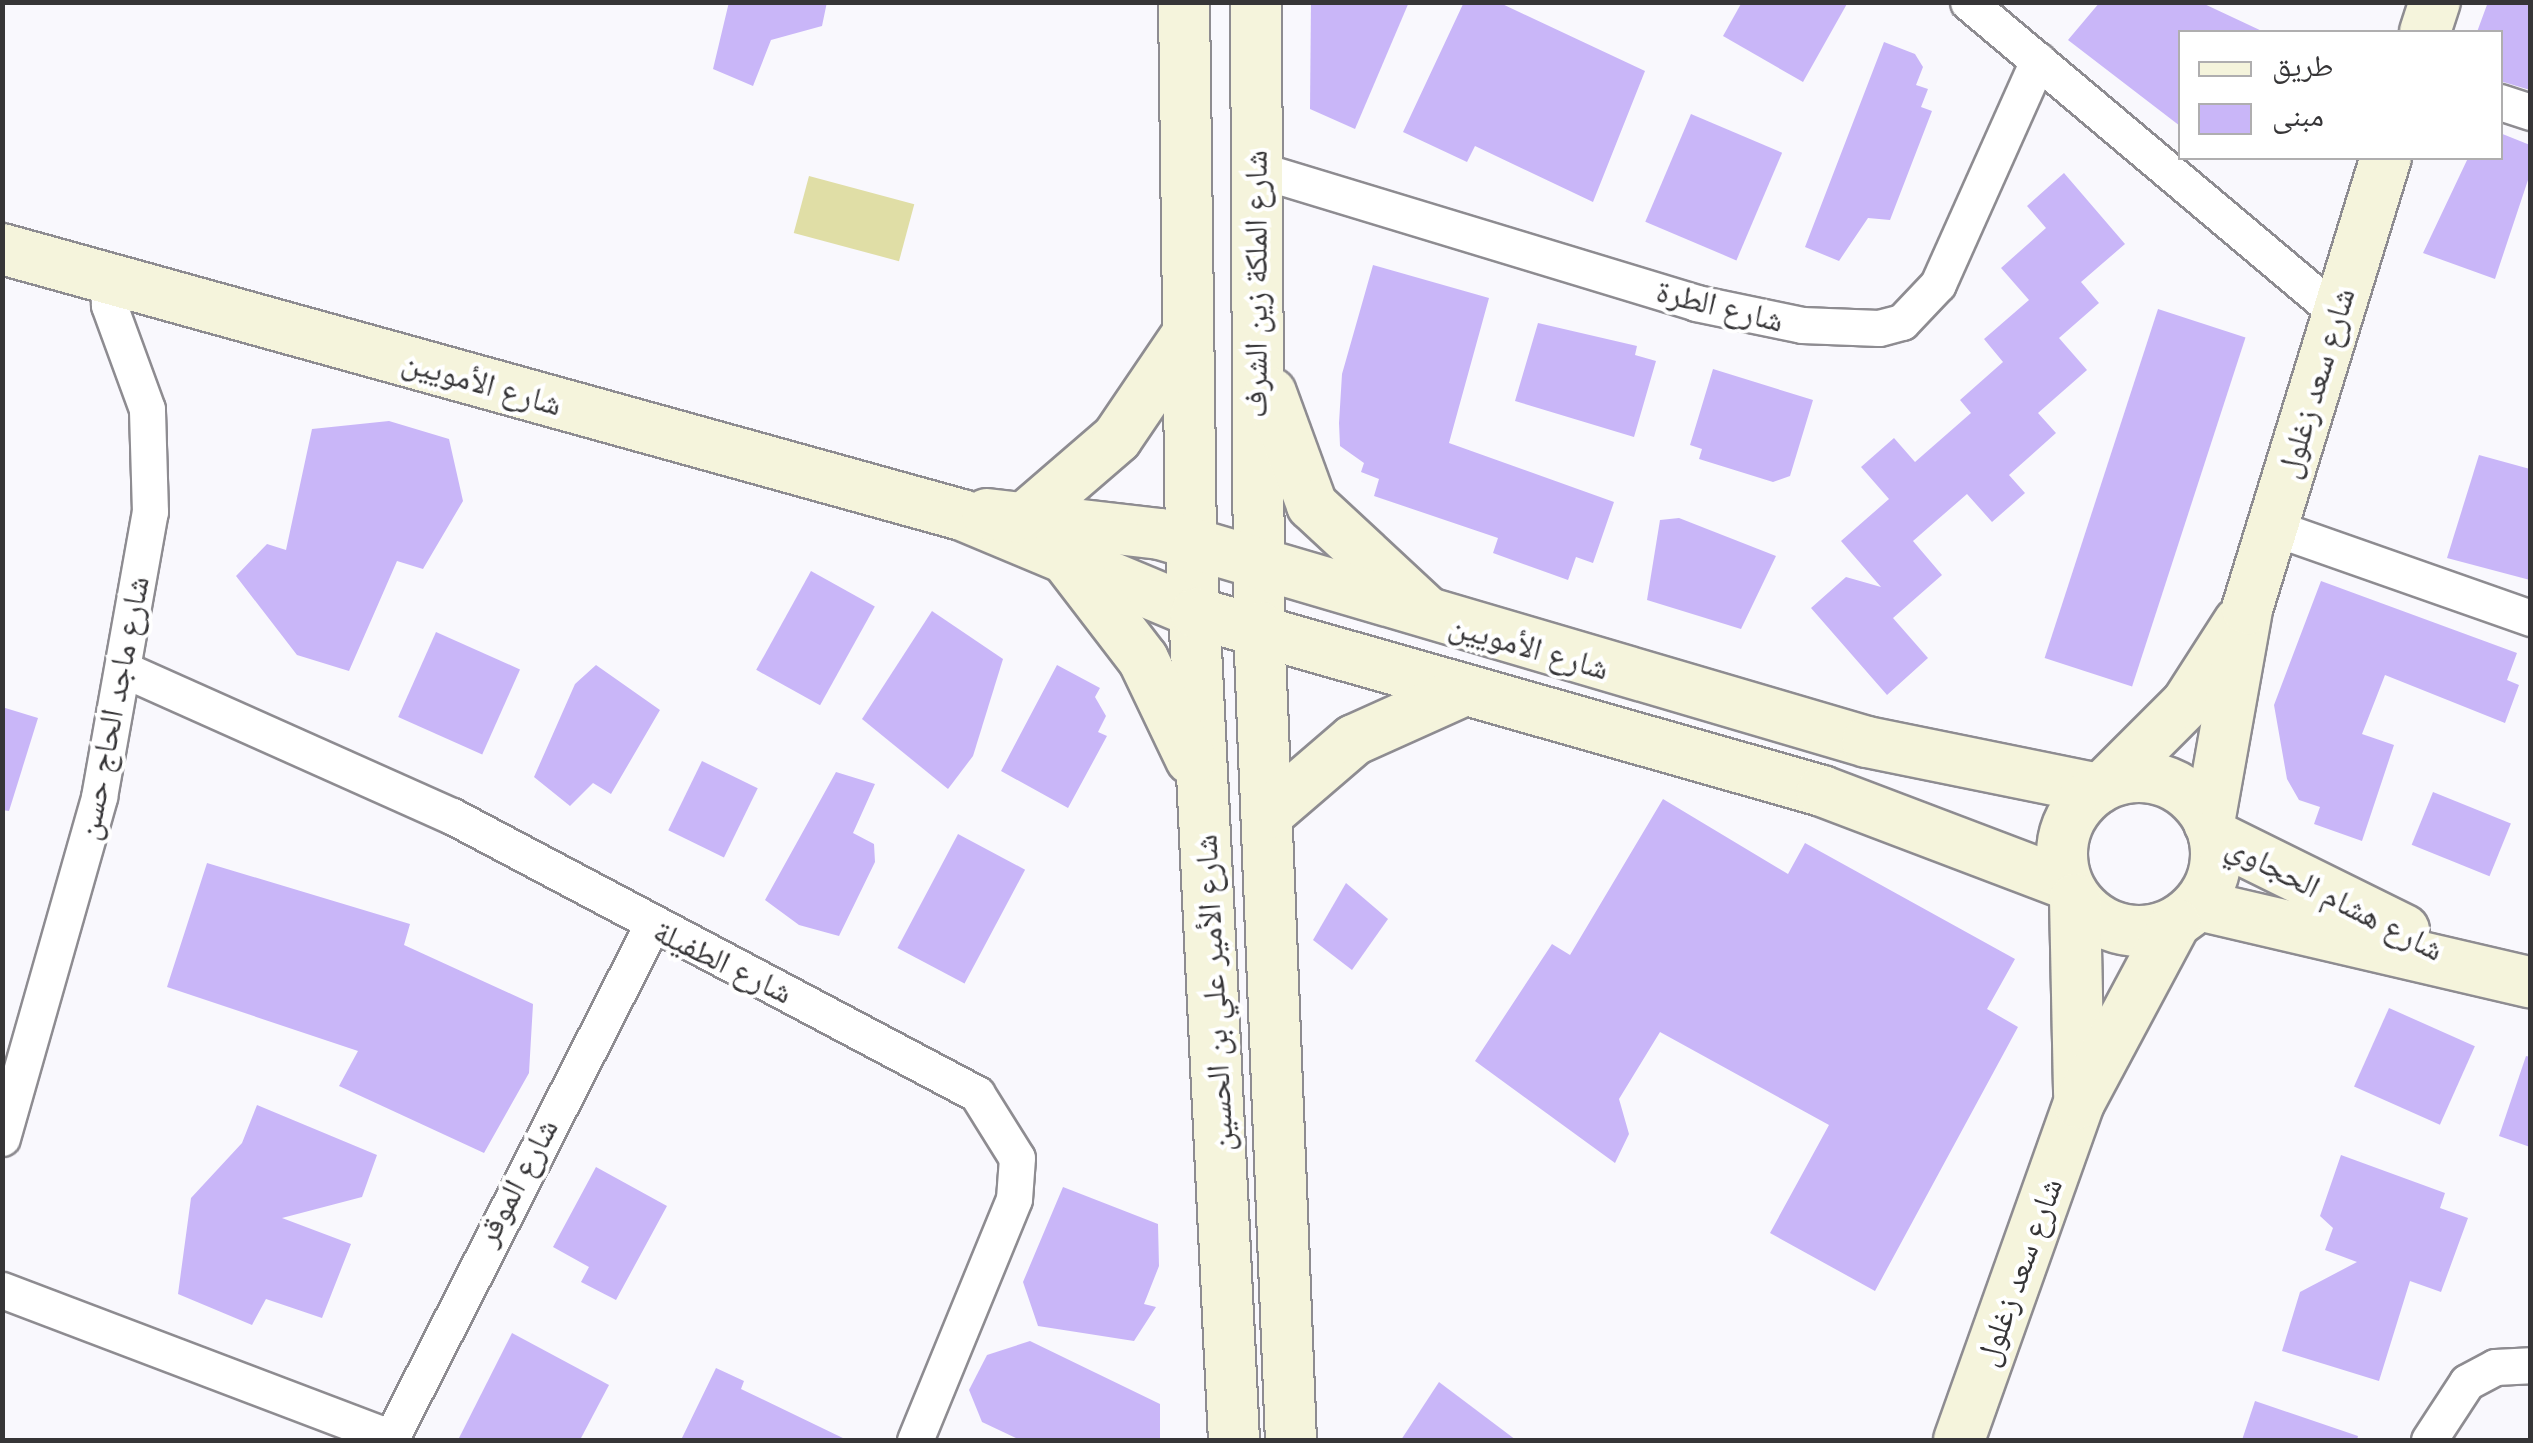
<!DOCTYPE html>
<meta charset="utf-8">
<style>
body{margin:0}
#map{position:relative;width:2533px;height:1443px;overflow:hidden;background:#f9f8fd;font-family:"Space Grotesk","Noto Naskh Arabic",sans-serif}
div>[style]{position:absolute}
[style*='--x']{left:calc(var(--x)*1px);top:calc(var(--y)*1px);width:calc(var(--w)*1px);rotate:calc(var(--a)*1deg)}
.green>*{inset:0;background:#e0dea6;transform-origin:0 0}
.building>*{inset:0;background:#c9b6f8;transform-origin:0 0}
.roads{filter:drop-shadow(2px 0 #8e8c91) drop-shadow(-2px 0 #8e8c91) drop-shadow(0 2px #8e8c91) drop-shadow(0 -2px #8e8c91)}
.street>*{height:35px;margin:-17.5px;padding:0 17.5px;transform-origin:17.5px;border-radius:17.5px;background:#fff}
.secondary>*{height:50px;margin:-25px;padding:0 25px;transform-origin:25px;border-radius:25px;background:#f5f4dc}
.secondary>.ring{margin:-25px;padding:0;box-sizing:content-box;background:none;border:50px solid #f5f4dc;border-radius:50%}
span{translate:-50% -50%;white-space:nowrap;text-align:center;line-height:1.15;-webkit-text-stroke:8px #fff;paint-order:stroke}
.street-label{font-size:32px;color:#363537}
.frame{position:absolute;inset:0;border:5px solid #363537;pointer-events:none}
.legend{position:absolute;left:2178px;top:30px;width:325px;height:130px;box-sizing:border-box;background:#fff;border:2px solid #afaeaf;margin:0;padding:12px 18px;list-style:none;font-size:30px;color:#363537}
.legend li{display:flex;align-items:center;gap:20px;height:50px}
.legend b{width:50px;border:2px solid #afaeaf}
</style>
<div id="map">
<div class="green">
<div style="left:809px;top:176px;width:109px;height:59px;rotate:15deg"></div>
</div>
<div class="building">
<div style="clip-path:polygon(729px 2px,827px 2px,822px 26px,771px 40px,753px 86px,713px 69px)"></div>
<div style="clip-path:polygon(1311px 2px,1409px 2px,1355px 129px,1310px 109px)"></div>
<div style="clip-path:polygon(1464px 2px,1498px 2px,1645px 71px,1593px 202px,1475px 146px,1467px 162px,1403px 132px)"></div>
<div style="clip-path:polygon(1742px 2px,1848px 2px,1803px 82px,1723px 36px)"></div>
<div style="clip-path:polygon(2100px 2px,2200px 2px,2264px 32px,2180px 32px,2180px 126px,2068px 40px)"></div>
<div style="clip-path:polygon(2488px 2px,2530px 2px,2530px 90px,2500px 81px,2500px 32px,2477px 32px)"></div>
<div style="clip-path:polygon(1884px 42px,1915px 54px,1923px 67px,1916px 85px,1928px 89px,1921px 107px,1932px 111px,1890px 220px,1868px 218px,1839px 261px,1805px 247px)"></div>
<div style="left:1691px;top:114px;width:99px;height:117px;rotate:23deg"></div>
<div style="clip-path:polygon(2500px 133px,2530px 145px,2530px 174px,2495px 279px,2423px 253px,2468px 158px,2500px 158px)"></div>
<div style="clip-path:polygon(2064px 173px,2125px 244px,2081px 282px,2099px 303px,2059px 338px,2087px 370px,2038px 413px,2056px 433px,2009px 475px,2025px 493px,1992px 522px,1967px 494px,1913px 541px,1942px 575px,1893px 618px,1928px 658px,1887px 695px,1811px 608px,1846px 577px,1881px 587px,1841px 541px,1889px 499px,1861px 467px,1894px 438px,1915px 462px,1971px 413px,1960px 400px,2003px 362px,1984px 339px,2029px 300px,2001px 268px,2046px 228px,2027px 206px)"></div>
<div style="clip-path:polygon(1373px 265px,1489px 298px,1449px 443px,1614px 502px,1593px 563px,1576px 557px,1568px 580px,1493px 553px,1498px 538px,1374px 496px,1379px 479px,1361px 472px,1364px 463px,1340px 446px,1339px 423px,1342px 374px)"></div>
<div style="left:2158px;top:309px;width:92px;height:367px;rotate:18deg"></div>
<div style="clip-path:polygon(1538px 323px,1637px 346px,1635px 355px,1656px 361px,1634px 437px,1515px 401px)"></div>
<div style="clip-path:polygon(1713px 369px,1813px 400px,1790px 476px,1773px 482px,1699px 459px,1702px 449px,1690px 445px)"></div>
<div style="clip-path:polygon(389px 421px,449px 439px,463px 501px,423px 569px,397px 561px,349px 671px,297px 655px,236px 576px,267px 544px,286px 550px,312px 429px)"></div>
<div style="clip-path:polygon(2479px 455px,2530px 469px,2530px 580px,2447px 558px)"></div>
<div style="clip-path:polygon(1679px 518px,1776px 556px,1741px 629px,1647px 600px,1660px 520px)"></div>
<div style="left:811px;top:571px;width:73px;height:113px;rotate:29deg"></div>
<div style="clip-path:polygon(2321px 581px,2517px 653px,2507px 680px,2519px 685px,2505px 723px,2385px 675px,2362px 734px,2394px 745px,2362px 841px,2314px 824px,2320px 807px,2299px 800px,2287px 779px,2274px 705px)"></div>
<div style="clip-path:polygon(932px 611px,1003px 659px,973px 756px,948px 789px,862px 719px)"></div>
<div style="left:436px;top:632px;width:92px;height:93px;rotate:24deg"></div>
<div style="clip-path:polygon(596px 665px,660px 710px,611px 794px,593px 783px,570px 806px,534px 777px,575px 684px)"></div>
<div style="clip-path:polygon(1057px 665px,1100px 688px,1095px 697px,1106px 716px,1098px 732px,1107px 736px,1068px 808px,1001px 771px)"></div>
<div style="clip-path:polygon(2px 707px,38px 718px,9px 811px,2px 810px)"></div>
<div style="left:702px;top:761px;width:62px;height:77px;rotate:26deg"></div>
<div style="clip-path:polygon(836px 772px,875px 784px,853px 833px,874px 844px,875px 862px,839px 936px,799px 925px,765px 900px)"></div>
<div style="left:2433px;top:792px;width:84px;height:57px;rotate:22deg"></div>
<div style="clip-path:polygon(1663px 799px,1788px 874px,1805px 843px,2015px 959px,1987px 1009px,2018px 1027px,1875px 1291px,1770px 1233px,1829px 1125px,1660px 1032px,1619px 1099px,1629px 1134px,1615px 1163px,1475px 1061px,1552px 944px,1570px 955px)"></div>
<div style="left:958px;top:834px;width:76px;height:129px;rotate:28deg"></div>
<div style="clip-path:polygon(207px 863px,410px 924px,404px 945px,533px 1004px,529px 1073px,484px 1153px,339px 1086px,358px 1051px,167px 987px)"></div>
<div style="clip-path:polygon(1346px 883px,1388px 919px,1352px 970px,1313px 940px)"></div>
<div style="left:2389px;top:1008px;width:94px;height:86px;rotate:24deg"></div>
<div style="clip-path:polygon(2526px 1056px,2530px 1057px,2530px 1147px,2499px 1136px)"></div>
<div style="clip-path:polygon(257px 1105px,377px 1155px,362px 1197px,282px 1218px,351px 1244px,322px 1318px,266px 1299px,252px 1325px,178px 1294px,191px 1198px,242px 1143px)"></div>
<div style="clip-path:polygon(2341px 1155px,2445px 1193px,2440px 1208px,2468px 1218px,2441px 1292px,2410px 1281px,2379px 1381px,2282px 1351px,2300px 1292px,2357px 1262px,2325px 1250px,2333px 1228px,2320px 1216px)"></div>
<div style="clip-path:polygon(596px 1167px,667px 1206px,616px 1300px,581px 1282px,589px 1267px,553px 1247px)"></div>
<div style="clip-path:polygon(1063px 1187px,1158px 1224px,1159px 1266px,1144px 1304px,1156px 1307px,1134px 1341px,1038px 1326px,1023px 1282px)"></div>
<div style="clip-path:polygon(512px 1333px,609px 1385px,580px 1440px,458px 1440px)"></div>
<div style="clip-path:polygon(1030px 1341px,1160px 1404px,1160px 1440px,1020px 1440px,982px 1422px,969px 1390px,987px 1355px)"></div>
<div style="clip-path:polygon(716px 1368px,744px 1381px,741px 1389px,847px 1440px,681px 1440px)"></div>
<div style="clip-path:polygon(1439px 1382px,1516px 1440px,1401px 1440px)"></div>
<div style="clip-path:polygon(2255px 1401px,2358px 1436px,2357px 1440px,2242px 1440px)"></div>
</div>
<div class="roads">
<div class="street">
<div style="--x:1968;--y:2;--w:483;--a:40.1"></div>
<div style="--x:2500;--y:102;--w:32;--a:18"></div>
<div style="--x:1256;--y:169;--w:460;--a:16.9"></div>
<div style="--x:1696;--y:303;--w:108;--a:11.7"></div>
<div style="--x:1802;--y:325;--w:77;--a:2.2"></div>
<div style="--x:1879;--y:328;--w:24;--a:-15"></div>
<div style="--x:1902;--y:322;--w:52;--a:-46.5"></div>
<div style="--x:1938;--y:284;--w:245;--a:-65.9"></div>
<div style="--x:2272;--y:527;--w:274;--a:19.4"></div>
<div style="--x:125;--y:670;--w:358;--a:24.1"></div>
<div style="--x:452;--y:816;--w:594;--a:27.9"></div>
<div style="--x:977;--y:1094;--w:75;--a:58"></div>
<div style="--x:1017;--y:1158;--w:41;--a:94.2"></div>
<div style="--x:1014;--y:1199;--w:261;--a:112.3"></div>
<div style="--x:2;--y:1138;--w:355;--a:-74.1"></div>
<div style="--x:99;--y:797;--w:290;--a:-79.9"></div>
<div style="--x:150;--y:512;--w:103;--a:-91.7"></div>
<div style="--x:147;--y:409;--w:111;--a:-110.1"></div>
<div style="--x:109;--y:305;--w:29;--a:-92"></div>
<div style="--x:2;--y:1290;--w:416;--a:20.8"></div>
<div style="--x:390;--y:1440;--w:576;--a:-63.03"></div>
<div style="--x:2429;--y:1440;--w:69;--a:-56.8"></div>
<div style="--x:2467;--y:1382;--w:32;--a:-28"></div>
<div style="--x:2495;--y:1367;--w:35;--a:-3"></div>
</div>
<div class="secondary">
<div style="--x:1184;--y:2;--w:543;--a:89.26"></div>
<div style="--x:1191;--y:545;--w:896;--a:87.25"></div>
<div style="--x:1256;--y:2;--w:625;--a:89.72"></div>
<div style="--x:1259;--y:627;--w:814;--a:87.75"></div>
<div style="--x:2425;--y:32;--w:32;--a:-72"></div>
<div style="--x:2;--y:249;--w:996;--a:15.49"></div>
<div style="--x:962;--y:515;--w:254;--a:22.7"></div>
<div style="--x:1196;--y:613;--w:651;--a:15.87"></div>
<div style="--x:1822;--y:791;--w:262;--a:20.8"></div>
<div style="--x:1271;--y:393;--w:119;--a:69.9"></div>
<div style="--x:1312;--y:505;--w:156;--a:42.9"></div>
<div style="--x:987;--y:514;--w:174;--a:6.6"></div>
<div style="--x:1160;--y:534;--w:737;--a:16.39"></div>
<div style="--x:1867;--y:742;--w:235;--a:11.5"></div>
<div style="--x:1029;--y:514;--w:116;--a:-40.8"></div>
<div style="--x:1117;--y:438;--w:123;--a:-55.9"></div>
<div style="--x:1070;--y:564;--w:120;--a:52.5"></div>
<div style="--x:1143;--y:659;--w:111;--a:64.4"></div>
<div class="ring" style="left:2062px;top:777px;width:104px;height:104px"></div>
<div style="--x:2107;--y:783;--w:113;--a:-45"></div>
<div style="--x:2187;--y:703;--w:96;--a:-57.3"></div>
<div style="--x:1269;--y:813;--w:112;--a:-40.7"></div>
<div style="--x:1354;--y:740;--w:120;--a:-24.2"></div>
<div style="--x:2209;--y:823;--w:217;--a:-79.9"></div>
<div style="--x:2247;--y:609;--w:472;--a:-72.9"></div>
<div style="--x:2214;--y:836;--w:212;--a:26.3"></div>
<div style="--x:2075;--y:899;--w:195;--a:88.8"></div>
<div style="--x:2198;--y:905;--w:341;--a:13.1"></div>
<div style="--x:1959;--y:1440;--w:358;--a:-70.4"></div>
<div style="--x:2079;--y:1103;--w:204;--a:-61.9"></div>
</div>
</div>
<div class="street-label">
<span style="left:1256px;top:284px;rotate:-90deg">شارع الملكة زين الشرف</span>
<span style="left:1720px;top:306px;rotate:14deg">شارع الطرة</span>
<span style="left:482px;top:383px;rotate:16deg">شارع الأمويين</span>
<span style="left:2316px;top:383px;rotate:-73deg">شارع سعد زغلول</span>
<span style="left:1529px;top:647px;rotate:16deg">شارع الأمويين</span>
<span style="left:113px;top:708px;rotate:-79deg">شارع ماجد الحاج حسن</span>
<span style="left:2335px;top:898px;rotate:27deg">شارع هشام الحجاوي</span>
<span style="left:723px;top:962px;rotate:26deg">شارع الطفيلة</span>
<span style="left:1214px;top:993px;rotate:-93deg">شارع الأمير علي بن الحسين</span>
<span style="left:517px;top:1182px;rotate:-62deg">شارع الموقر</span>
<span style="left:2019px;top:1272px;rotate:-70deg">شارع سعد زغلول</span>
</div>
<div class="frame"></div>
<ul class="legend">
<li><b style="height:12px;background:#f5f4dc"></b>طريق</li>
<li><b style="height:28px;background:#c9b6f8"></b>مبنى</li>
</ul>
</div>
